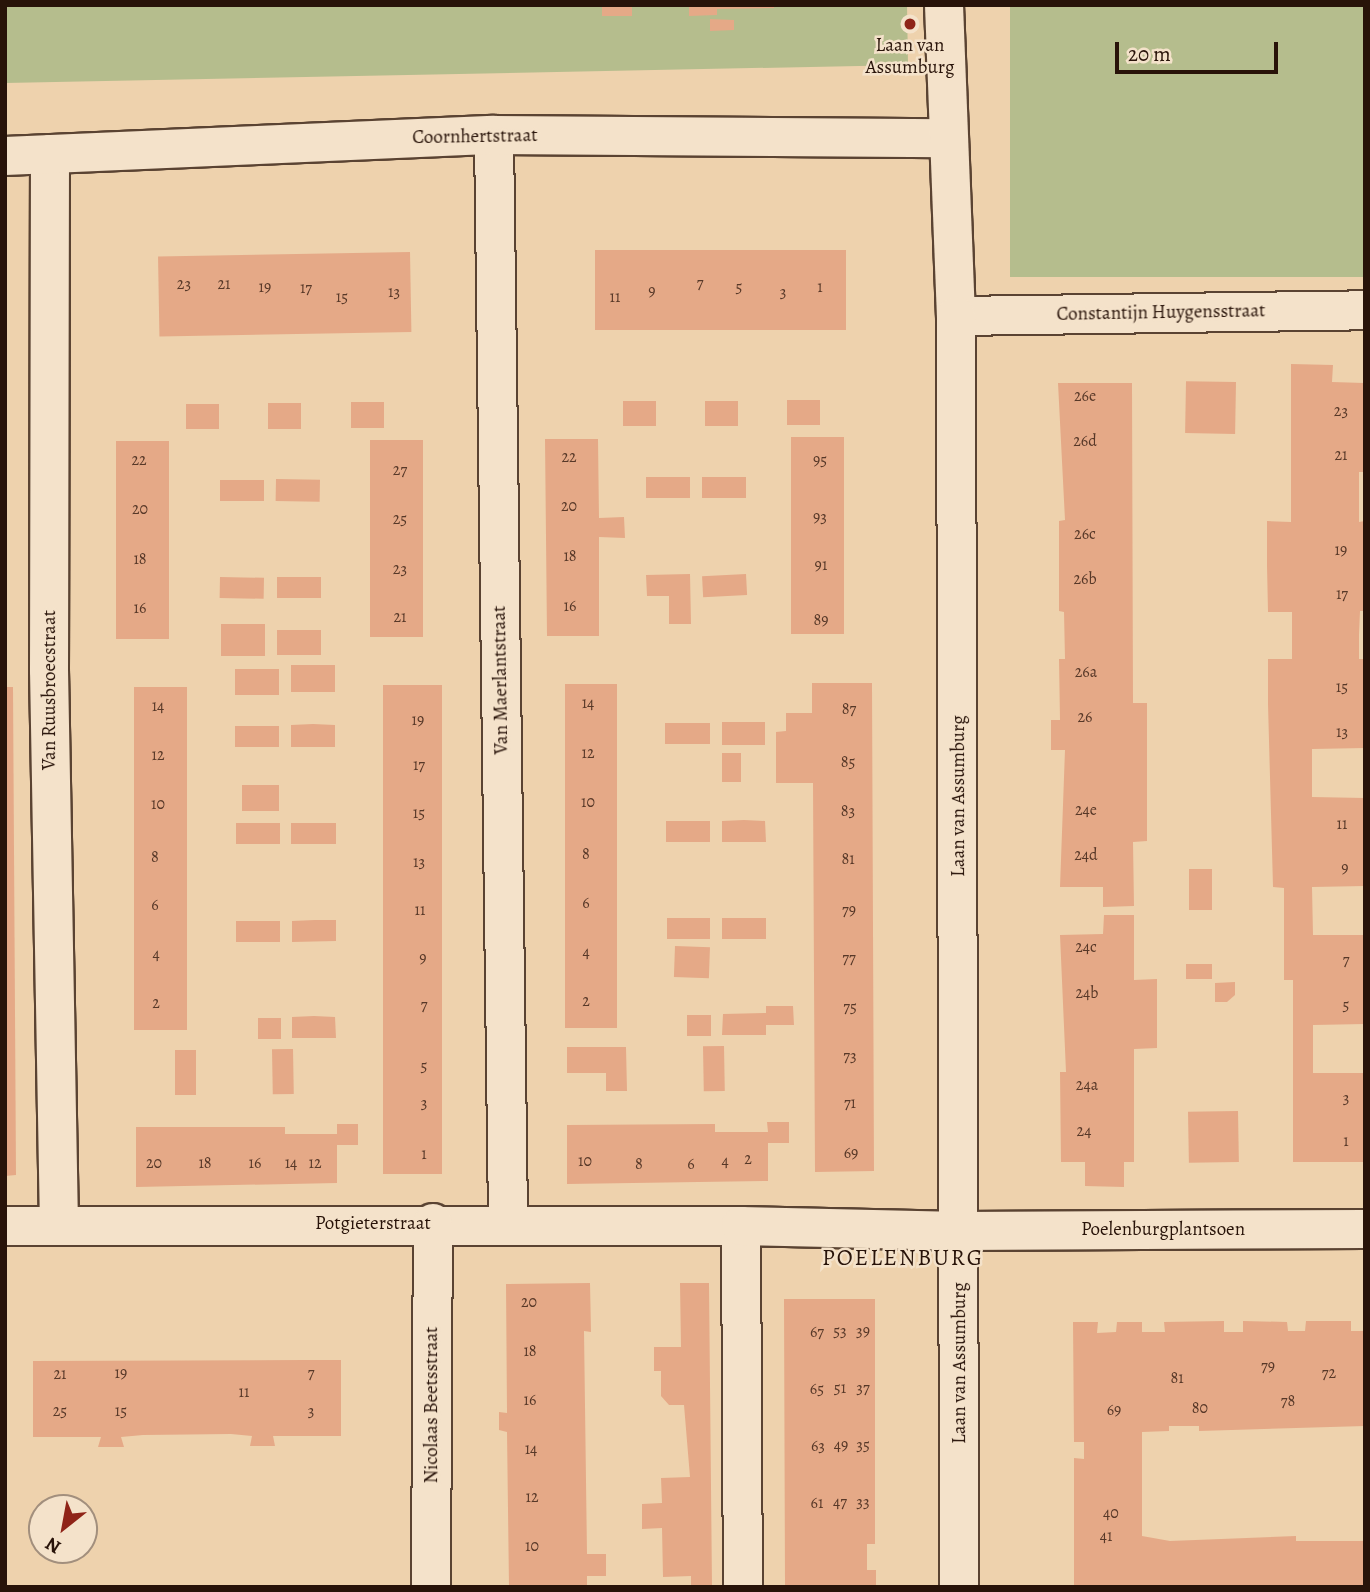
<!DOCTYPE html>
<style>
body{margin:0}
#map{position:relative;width:1370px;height:1592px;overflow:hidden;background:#eed2ad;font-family:Alegreya,serif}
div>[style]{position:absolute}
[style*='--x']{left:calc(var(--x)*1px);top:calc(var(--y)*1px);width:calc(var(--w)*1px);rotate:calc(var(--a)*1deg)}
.green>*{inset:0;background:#b5bd8d;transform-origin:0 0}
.building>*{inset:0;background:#e5a987;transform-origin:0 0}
.roads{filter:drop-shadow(2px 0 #5a4332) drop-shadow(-2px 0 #5a4332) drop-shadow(0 2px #5a4332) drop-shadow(0 -2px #5a4332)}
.minor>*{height:38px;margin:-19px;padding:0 19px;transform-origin:19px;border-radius:19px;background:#f4e2ca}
.tertiary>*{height:38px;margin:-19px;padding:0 19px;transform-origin:19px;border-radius:19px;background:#f4e2ca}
.dots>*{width:19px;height:19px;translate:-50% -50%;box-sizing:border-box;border:4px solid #f4e2ca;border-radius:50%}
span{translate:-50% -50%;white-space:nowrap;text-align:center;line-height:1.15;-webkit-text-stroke:5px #f4e2ca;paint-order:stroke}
.number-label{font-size:16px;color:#573828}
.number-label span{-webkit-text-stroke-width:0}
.poi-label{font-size:19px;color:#281309}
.street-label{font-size:19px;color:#281309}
.quarter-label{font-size:23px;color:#281309;letter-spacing:2px}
.frame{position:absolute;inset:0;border:7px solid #281309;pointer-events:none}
.north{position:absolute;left:28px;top:1494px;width:70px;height:70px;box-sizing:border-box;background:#f4e2ca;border:2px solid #a28f7d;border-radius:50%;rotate:211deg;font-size:19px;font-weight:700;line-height:28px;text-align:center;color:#281309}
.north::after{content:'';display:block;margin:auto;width:24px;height:32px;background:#8f2418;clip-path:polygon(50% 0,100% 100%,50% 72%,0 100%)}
.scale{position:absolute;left:1115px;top:42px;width:163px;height:32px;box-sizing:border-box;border:4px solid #281309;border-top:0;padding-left:9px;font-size:21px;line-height:24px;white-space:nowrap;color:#281309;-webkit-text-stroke:5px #f4e2ca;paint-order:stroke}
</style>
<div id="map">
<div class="green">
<div style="clip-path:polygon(5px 5px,907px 5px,908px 65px,5px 83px)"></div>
<div style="left:1010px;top:5px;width:355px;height:272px"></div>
</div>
<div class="building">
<div style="left:602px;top:5px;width:30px;height:11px"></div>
<div style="clip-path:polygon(689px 5px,774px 5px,774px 8px,717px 9px,717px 15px,689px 16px)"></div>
<div style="clip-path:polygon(710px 19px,734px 20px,734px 30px,710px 31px)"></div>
<div style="left:846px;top:250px;width:80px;height:251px;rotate:90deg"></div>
<div style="left:410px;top:252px;width:80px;height:252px;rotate:89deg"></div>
<div style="clip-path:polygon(1291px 364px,1333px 365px,1332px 382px,1364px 383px,1365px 472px,1359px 472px,1359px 522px,1365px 521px,1365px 611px,1360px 611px,1359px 635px,1359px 659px,1365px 659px,1365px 748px,1312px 749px,1312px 797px,1365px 798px,1365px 886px,1312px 887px,1313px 935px,1365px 935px,1365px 1024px,1313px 1025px,1313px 1073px,1365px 1073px,1365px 1162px,1293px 1162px,1293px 980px,1284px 980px,1284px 888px,1273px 887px,1268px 704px,1268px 659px,1292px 659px,1292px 612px,1268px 612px,1267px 566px,1267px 521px,1291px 522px)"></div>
<div style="left:1236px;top:382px;width:52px;height:50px;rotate:91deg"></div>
<div style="clip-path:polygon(1058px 383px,1132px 383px,1133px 703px,1147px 703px,1147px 841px,1133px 842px,1134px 906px,1103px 907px,1103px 887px,1060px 887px,1065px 750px,1051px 750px,1051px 720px,1060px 720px,1059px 659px,1065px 659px,1064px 612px,1059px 611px,1059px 521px,1065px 520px)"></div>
<div style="left:820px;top:400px;width:25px;height:33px;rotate:90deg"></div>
<div style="left:656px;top:401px;width:25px;height:33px;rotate:90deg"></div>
<div style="left:705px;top:401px;width:33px;height:25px"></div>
<div style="left:384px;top:402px;width:26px;height:33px;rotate:90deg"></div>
<div style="left:268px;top:403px;width:33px;height:26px"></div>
<div style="left:186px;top:404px;width:33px;height:25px"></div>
<div style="left:791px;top:437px;width:53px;height:197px"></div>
<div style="clip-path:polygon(545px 439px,598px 439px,599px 518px,624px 517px,625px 538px,599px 537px,599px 636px,547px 636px)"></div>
<div style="left:370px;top:440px;width:53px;height:197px"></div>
<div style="left:116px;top:441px;width:53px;height:198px"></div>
<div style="left:690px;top:477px;width:21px;height:44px;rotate:90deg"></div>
<div style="left:702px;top:477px;width:44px;height:21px"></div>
<div style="left:276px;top:479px;width:44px;height:22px;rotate:1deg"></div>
<div style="left:220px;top:480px;width:44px;height:21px"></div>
<div style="clip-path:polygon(690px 574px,691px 624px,669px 624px,669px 596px,647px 596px,646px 575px)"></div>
<div style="left:746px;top:574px;width:21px;height:44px;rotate:87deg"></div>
<div style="left:220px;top:577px;width:44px;height:21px;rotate:1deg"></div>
<div style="left:277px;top:577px;width:44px;height:21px"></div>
<div style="left:221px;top:624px;width:44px;height:32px"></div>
<div style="left:277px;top:630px;width:44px;height:25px"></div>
<div style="left:291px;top:665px;width:44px;height:27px"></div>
<div style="left:235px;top:669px;width:44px;height:26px"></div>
<div style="clip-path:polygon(812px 683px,872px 683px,874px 1171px,815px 1172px,813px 783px,776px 783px,776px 732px,786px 731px,786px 713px,812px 713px)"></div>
<div style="left:565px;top:684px;width:52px;height:344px"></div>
<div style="left:442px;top:685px;width:489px;height:59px;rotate:90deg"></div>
<div style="clip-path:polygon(5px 687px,13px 687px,16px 1175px,5px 1176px)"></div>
<div style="left:187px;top:687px;width:343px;height:53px;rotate:90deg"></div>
<div style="left:722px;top:722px;width:43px;height:23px"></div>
<div style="left:710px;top:723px;width:21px;height:45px;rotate:90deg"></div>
<div style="clip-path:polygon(313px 724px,335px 725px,335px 747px,291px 747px,291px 725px)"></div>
<div style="left:235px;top:726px;width:44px;height:21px"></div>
<div style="left:722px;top:753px;width:19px;height:29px"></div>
<div style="left:242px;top:785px;width:37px;height:26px"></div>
<div style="clip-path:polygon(744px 820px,765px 821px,766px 842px,722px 842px,722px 821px)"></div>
<div style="left:666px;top:821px;width:44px;height:21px"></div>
<div style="left:280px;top:823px;width:21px;height:44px;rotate:90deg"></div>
<div style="left:336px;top:823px;width:21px;height:45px;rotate:90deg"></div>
<div style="left:1189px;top:869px;width:23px;height:41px"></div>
<div style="clip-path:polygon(1104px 915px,1134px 915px,1134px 980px,1157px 979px,1157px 1048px,1134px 1049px,1134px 1162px,1124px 1162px,1124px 1187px,1085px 1186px,1085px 1162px,1061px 1162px,1060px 1072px,1066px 1072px,1060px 935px,1103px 934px)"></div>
<div style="left:667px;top:918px;width:43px;height:21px"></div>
<div style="left:722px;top:918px;width:44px;height:21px"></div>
<div style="clip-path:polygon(315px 920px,336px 920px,336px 941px,292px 942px,292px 921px)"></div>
<div style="left:236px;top:921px;width:44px;height:21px"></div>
<div style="left:675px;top:946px;width:35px;height:31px;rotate:2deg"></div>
<div style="left:1186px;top:964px;width:26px;height:15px"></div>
<div style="clip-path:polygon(1235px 982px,1235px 995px,1227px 1002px,1215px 1002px,1215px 983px)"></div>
<div style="clip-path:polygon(766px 1006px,793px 1006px,794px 1025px,766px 1025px,766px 1035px,722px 1035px,723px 1014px,766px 1013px)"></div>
<div style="left:687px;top:1015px;width:24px;height:21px"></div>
<div style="clip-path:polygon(314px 1016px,335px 1017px,336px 1038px,292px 1038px,292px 1017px)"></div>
<div style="left:258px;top:1018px;width:23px;height:21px"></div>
<div style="left:724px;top:1046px;width:45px;height:21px;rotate:89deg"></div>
<div style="clip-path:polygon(567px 1047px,626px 1047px,627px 1091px,606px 1091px,606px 1073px,567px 1073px)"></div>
<div style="left:293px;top:1049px;width:45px;height:21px;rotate:89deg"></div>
<div style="left:175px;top:1050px;width:21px;height:45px"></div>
<div style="left:1238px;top:1111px;width:51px;height:50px;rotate:89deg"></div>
<div style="clip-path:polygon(767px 1122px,789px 1122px,789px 1143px,768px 1143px,768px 1181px,567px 1184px,567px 1125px,715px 1124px,715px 1132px,768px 1132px)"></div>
<div style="clip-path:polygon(337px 1124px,358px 1124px,358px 1145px,337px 1145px,337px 1183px,136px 1187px,136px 1127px,285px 1127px,285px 1134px,337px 1134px)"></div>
<div style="clip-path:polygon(590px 1283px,591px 1332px,584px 1331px,587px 1554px,606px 1554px,606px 1576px,587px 1576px,587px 1587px,509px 1587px,507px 1432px,499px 1430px,499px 1412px,507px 1413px,506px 1284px)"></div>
<div style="clip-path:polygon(680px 1283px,709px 1283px,712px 1587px,691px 1587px,691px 1576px,663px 1577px,662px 1528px,642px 1529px,642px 1504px,662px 1503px,661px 1478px,690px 1477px,684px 1405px,669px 1405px,661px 1396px,661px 1371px,654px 1371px,654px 1347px,681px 1347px)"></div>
<div style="clip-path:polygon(784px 1299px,875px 1299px,875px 1544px,867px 1544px,867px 1570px,876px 1570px,876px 1587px,785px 1587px)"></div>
<div style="clip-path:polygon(1224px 1321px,1224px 1332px,1243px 1332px,1243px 1321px,1287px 1322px,1288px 1331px,1305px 1331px,1306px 1321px,1351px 1321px,1351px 1331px,1365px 1331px,1365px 1426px,1199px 1431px,1199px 1426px,1169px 1426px,1169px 1431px,1142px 1432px,1142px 1536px,1170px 1541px,1296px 1536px,1296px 1541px,1365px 1541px,1365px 1587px,1074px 1587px,1074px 1458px,1084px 1459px,1084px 1442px,1074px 1442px,1073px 1322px,1098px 1322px,1097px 1333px,1116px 1332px,1117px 1322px,1142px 1322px,1142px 1332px,1165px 1332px,1164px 1322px)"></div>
<div style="clip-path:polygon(305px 1360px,341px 1360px,341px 1436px,273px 1436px,275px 1446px,250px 1446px,252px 1436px,231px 1434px,143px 1435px,121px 1437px,124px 1447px,98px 1447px,101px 1437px,33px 1437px,33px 1361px)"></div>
</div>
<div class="roads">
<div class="minor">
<div style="--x:494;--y:135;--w:1089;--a:89.26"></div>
<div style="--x:50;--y:154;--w:516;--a:90.11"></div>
<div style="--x:49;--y:670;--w:556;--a:88.97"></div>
<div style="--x:5;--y:156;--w:489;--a:-2.5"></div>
<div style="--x:494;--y:135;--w:452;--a:0.4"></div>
<div style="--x:956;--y:316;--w:409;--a:-0.8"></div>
<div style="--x:5;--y:1226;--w:736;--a:0"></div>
<div style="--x:741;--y:1226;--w:361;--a:89.7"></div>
<div style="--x:741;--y:1226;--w:220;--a:1.3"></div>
<div style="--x:961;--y:1231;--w:404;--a:-0.3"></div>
<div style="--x:431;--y:1587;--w:364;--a:-89.7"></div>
</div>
<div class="tertiary">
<div style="--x:944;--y:5;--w:311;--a:87.8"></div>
<div style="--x:956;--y:316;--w:1271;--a:89.86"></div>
</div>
</div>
<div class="dots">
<div style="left:910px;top:24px;background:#8f2418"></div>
</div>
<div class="number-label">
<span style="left:700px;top:283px">7</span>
<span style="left:184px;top:284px">23</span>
<span style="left:224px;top:284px">21</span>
<span style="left:265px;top:287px">19</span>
<span style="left:739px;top:287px">5</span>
<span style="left:820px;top:287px">1</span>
<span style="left:306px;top:288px">17</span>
<span style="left:652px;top:291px">9</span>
<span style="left:394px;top:292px">13</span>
<span style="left:783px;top:292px">3</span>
<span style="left:342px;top:297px">15</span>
<span style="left:615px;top:297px">11</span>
<span style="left:1085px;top:396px">26e</span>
<span style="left:1341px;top:411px">23</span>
<span style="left:1085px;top:441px">26d</span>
<span style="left:1341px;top:455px">21</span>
<span style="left:569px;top:457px">22</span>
<span style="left:139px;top:460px">22</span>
<span style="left:820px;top:460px">95</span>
<span style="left:400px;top:470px">27</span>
<span style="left:569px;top:506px">20</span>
<span style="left:140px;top:509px">20</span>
<span style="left:820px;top:517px">93</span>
<span style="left:400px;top:519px">25</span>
<span style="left:1085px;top:534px">26c</span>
<span style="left:1341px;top:550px">19</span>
<span style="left:570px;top:556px">18</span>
<span style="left:140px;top:559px">18</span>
<span style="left:821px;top:565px">91</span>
<span style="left:400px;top:569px">23</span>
<span style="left:1085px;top:579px">26b</span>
<span style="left:1342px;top:594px">17</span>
<span style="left:570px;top:606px">16</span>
<span style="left:140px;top:608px">16</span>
<span style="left:400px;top:617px">21</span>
<span style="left:821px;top:620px">89</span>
<span style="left:1086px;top:672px">26a</span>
<span style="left:1342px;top:687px">15</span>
<span style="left:588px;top:703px">14</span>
<span style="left:158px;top:706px">14</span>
<span style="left:849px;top:709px">87</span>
<span style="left:1085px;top:717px">26</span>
<span style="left:418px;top:720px">19</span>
<span style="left:1342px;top:732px">13</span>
<span style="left:588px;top:753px">12</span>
<span style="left:158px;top:755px">12</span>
<span style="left:848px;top:762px">85</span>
<span style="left:419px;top:765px">17</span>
<span style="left:588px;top:802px">10</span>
<span style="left:158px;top:804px">10</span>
<span style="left:1086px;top:810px">24e</span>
<span style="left:848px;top:811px">83</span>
<span style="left:419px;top:813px">15</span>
<span style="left:1342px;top:824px">11</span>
<span style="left:586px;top:854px">8</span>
<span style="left:1086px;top:855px">24d</span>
<span style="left:155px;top:857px">8</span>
<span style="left:848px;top:859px">81</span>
<span style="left:419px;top:862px">13</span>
<span style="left:1345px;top:868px">9</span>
<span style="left:586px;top:903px">6</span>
<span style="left:155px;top:905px">6</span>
<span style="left:420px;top:910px">11</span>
<span style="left:849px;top:910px">79</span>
<span style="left:1086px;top:947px">24c</span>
<span style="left:586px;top:952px">4</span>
<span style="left:156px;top:954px">4</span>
<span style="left:423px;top:958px">9</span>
<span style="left:849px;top:958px">77</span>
<span style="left:1346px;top:960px">7</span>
<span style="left:1087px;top:993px">24b</span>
<span style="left:586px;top:1001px">2</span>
<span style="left:156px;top:1003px">2</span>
<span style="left:424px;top:1005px">7</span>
<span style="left:1346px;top:1005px">5</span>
<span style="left:850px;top:1007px">75</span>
<span style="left:850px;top:1056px">73</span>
<span style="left:424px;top:1066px">5</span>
<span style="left:1087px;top:1085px">24a</span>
<span style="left:1346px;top:1098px">3</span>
<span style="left:424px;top:1103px">3</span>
<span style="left:850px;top:1103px">71</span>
<span style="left:1084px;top:1131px">24</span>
<span style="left:1346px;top:1141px">1</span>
<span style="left:851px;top:1153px">69</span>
<span style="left:424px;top:1154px">1</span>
<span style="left:748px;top:1159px">2</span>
<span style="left:585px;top:1161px">10</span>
<span style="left:725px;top:1161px">4</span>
<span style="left:154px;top:1163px">20</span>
<span style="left:205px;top:1163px">18</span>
<span style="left:255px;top:1163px">16</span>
<span style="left:291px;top:1163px">14</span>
<span style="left:315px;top:1163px">12</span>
<span style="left:639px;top:1164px">8</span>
<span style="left:691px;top:1164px">6</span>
<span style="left:529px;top:1302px">20</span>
<span style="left:840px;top:1331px">53</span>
<span style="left:863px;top:1331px">39</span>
<span style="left:817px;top:1332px">67</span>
<span style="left:530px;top:1351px">18</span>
<span style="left:1268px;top:1366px">79</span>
<span style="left:121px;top:1373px">19</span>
<span style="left:311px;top:1373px">7</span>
<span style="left:1329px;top:1373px">72</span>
<span style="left:60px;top:1374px">21</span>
<span style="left:1177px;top:1378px">81</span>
<span style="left:840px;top:1388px">51</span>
<span style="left:863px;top:1388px">37</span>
<span style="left:817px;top:1389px">65</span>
<span style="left:244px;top:1392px">11</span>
<span style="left:530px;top:1400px">16</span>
<span style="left:1288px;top:1401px">78</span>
<span style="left:1200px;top:1408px">80</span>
<span style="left:1114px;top:1410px">69</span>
<span style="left:60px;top:1411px">25</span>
<span style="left:121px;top:1411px">15</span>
<span style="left:311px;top:1411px">3</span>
<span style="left:841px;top:1445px">49</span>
<span style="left:863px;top:1445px">35</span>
<span style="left:818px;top:1446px">63</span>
<span style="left:531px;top:1449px">14</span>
<span style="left:532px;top:1497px">12</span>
<span style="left:840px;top:1502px">47</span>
<span style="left:863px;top:1502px">33</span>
<span style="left:817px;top:1503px">61</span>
<span style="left:1111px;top:1513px">40</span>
<span style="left:1106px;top:1536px">41</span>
<span style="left:532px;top:1546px">10</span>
</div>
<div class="poi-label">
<span style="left:910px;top:57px">Laan van<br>Assumburg</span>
</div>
<div class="street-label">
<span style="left:475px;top:137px;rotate:-1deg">Coornhertstraat</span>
<span style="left:1161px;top:313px;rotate:-1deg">Constantijn Huygensstraat</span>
<span style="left:501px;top:680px;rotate:-91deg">Van Maerlantstraat</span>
<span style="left:50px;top:690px;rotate:-90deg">Van Ruusbroecstraat</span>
<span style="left:959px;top:796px;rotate:-90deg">Laan van Assumburg</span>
<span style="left:373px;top:1224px">Potgieterstraat</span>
<span style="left:1163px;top:1230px">Poelenburgplantsoen</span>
<span style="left:960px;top:1363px;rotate:-90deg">Laan van Assumburg</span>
<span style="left:432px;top:1405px;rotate:-90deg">Nicolaas Beetsstraat</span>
</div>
<div class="quarter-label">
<span style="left:903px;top:1258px">POELENBURG</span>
</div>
<div class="frame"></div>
<div class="north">N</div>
<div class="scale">20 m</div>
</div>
